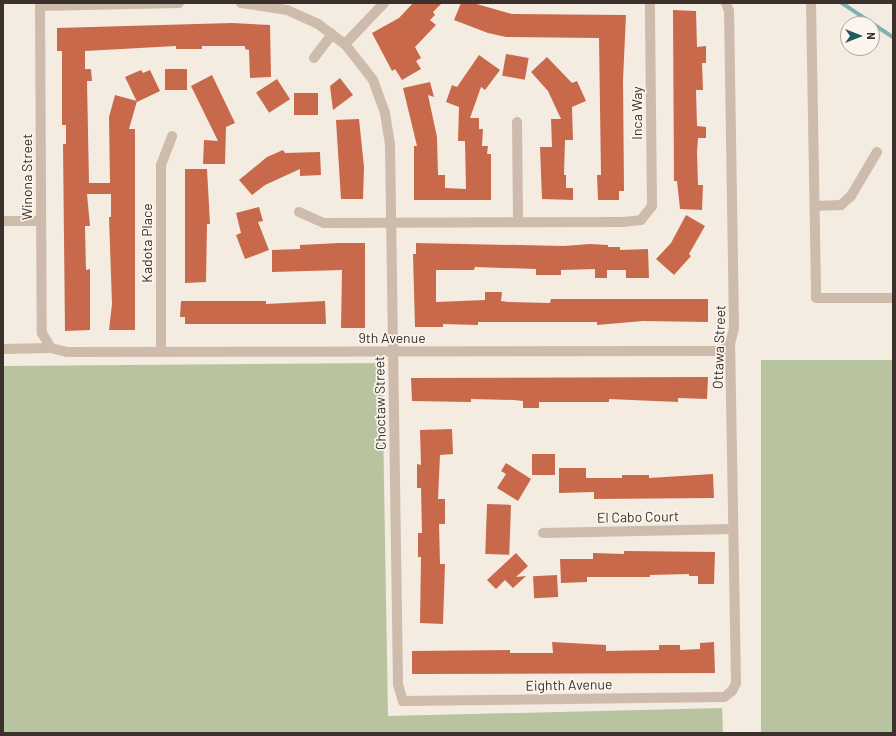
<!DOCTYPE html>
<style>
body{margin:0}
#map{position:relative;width:896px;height:736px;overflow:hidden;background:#f4ebe1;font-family:Barlow,sans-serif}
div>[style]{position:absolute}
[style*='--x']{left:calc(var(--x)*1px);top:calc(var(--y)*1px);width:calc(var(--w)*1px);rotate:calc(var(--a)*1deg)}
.green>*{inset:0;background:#b8c4a0;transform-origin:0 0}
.stream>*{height:3.5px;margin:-1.75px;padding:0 1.75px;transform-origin:1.75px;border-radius:1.75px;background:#7fb0b2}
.building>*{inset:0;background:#c8694b;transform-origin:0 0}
.minor>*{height:10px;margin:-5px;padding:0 5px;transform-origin:5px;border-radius:5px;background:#cdbbac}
span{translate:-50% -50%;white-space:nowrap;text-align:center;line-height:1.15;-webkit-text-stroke:3.5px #fbf5ee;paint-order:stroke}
.street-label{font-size:14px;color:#3b302b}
.frame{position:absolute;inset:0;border:4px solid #3b302b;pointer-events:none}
.north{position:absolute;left:840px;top:16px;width:40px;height:40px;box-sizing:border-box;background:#fbf5ee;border:1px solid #aea6a0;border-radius:50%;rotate:90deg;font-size:11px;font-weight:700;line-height:16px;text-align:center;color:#3b302b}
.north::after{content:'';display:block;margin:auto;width:14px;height:18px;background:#1f5a5e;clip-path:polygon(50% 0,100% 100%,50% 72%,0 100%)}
</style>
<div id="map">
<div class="green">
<div style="left:893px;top:360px;width:373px;height:132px;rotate:90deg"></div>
<div style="clip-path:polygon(382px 363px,388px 716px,722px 708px,723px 733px,3px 733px,3px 366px)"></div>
</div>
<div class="stream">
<div style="--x:842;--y:3;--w:61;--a:33.7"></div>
</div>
<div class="building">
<div style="clip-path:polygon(413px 3px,442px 3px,433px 12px,435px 15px,430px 20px,436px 25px,415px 47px,421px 58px,416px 61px,421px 69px,402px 80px,395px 69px,392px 71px,372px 33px,399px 18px)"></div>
<div style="clip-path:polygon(461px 3px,473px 3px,512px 14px,626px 15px,623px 80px,624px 191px,619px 191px,619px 200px,598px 200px,597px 175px,601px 175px,599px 38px,506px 37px,488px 33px,454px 20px)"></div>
<div style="clip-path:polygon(673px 10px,696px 11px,697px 47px,706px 46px,706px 63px,702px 63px,703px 90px,696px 90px,697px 126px,706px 127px,706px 138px,698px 138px,697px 152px,698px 185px,703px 185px,702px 210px,680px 209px,677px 181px,674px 181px)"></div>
<div style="clip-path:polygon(232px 23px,270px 25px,271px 77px,250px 78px,249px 50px,245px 49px,245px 46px,202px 46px,202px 49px,176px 49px,176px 46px,85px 51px,85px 69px,91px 69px,92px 81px,87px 81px,89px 183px,110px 183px,109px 117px,115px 95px,137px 101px,129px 129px,135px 129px,135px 330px,109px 330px,112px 304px,109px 217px,111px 217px,111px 194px,87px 194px,90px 226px,85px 226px,86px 270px,90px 269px,90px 330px,65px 331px,63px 144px,66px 144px,66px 125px,62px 125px,62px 51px,57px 51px,57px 28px)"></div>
<div style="left:506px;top:54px;width:23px;height:22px;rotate:10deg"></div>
<div style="clip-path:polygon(479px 55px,500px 70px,485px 90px,481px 87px,470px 118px,479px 118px,479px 129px,483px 129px,482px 146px,488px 146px,487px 154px,491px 154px,491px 200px,414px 200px,414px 146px,417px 146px,403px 88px,430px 82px,434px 97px,428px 95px,437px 137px,438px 175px,445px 175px,445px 188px,466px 189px,465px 141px,458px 141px,459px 107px,446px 102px,452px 85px,457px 87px)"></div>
<div style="clip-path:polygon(547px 57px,572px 83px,577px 81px,586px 101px,572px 107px,573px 140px,565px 140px,564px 175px,566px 175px,566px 188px,573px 188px,573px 200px,542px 199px,540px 147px,552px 147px,551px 119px,561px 119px,548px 91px,531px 72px)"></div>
<div style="left:187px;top:69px;width:21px;height:22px;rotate:90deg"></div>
<div style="clip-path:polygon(141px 70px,143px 73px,150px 70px,160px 91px,137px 102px,125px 77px)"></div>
<div style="clip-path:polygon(212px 75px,235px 123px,226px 127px,225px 164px,203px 164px,204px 140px,218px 141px,191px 86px)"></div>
<div style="clip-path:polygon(340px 78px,353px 95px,333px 110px,330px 86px)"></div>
<div style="left:277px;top:79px;width:24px;height:25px;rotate:57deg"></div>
<div style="left:294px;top:93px;width:24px;height:22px"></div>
<div style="clip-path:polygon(359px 119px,364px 167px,363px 199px,341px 199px,336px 120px)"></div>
<div style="clip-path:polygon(283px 150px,285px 153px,320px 152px,321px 175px,300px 176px,300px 169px,265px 185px,252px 195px,239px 180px,267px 157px)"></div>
<div style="clip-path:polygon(185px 169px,207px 169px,210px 224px,207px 224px,206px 282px,185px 283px)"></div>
<div style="clip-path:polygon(259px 207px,263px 221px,258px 222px,269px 250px,245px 259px,236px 235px,241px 233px,236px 213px)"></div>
<div style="clip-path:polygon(686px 215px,705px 226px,689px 254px,691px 256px,674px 275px,656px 259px,671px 243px)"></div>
<div style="clip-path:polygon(339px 243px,365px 243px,365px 328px,341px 328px,342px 270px,272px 272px,272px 250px,300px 249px,300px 245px)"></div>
<div style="clip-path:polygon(416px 243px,564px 246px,590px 244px,608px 245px,608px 247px,620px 247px,620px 250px,648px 249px,649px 278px,626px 278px,626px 270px,607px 270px,607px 278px,595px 278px,595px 269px,561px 270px,561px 275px,536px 275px,536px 269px,475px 267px,474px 270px,436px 270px,436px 302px,485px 300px,485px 292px,502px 292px,501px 301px,508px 302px,550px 303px,551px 299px,708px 299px,708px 322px,643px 321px,597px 325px,597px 322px,478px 322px,478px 325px,443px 324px,443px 327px,415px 327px,413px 254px,416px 254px)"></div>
<div style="clip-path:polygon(181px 301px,266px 301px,266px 304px,325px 301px,326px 324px,185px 324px,185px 317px,180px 317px)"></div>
<div style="clip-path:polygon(708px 377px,707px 399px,678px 398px,678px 402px,609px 399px,609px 402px,539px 402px,539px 408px,523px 408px,523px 401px,514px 400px,471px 399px,471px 402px,412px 401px,411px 378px)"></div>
<div style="clip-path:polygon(452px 429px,453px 454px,440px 455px,438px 499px,445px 499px,445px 524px,439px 524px,440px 564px,445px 564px,443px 624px,420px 623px,421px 557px,418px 557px,418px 533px,422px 533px,421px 488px,417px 488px,417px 464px,421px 465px,420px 430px)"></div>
<div style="left:555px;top:454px;width:21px;height:23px;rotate:90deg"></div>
<div style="clip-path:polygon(506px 463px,531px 479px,518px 501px,497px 488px,506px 474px,501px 471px)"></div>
<div style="clip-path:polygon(559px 468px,586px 468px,586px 478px,622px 478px,622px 475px,649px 475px,649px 478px,713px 474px,714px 498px,594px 499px,594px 492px,559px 493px)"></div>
<div style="left:487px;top:504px;width:24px;height:50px;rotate:2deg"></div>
<div style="clip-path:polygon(624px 551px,715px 552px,714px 584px,698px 584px,698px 576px,689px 576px,689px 574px,650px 575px,650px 577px,587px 577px,587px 582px,561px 583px,560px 559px,593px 559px,593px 553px,624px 554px)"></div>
<div style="clip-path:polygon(516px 553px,528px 566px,516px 577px,526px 576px,513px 588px,505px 580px,496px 589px,487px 580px)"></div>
<div style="left:557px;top:575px;width:22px;height:24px;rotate:87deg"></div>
<div style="clip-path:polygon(552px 642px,606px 645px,606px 651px,659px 650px,659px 645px,680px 645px,680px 650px,700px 649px,700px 643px,714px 642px,715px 673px,412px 674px,412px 651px,510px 650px,510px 653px,553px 653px)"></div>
</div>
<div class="minor">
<div style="--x:40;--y:3;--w:330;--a:89.7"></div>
<div style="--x:42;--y:333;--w:17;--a:59"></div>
<div style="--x:241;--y:3;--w:47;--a:8.7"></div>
<div style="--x:287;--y:10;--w:34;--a:24"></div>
<div style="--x:318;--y:24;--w:34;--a:37"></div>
<div style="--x:345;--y:44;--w:46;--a:52.1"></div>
<div style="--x:373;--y:80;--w:35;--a:70"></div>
<div style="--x:385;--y:113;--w:31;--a:81"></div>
<div style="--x:390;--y:144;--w:540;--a:89.15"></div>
<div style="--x:398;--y:684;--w:18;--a:74"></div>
<div style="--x:403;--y:701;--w:321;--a:-0.7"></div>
<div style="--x:724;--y:697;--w:10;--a:-37"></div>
<div style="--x:732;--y:691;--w:9;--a:-63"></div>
<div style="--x:736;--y:683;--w:339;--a:-91"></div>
<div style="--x:730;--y:344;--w:16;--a:-76"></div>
<div style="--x:734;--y:328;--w:317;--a:-90.9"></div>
<div style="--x:729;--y:11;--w:9;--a:-111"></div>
<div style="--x:811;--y:3;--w:295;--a:89"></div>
<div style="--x:816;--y:298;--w:77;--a:0"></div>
<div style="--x:40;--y:6;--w:139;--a:-1.2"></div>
<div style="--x:345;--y:44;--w:57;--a:-46.4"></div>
<div style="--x:314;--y:58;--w:30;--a:-53"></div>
<div style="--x:517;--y:122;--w:100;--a:89.4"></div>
<div style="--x:815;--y:206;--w:26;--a:-2"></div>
<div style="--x:841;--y:205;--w:13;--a:-42"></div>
<div style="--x:851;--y:196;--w:51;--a:-59.4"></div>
<div style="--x:299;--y:212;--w:27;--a:24"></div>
<div style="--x:324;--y:223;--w:299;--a:-0.2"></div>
<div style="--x:623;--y:222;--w:18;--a:-6"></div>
<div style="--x:641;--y:220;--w:18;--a:-52"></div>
<div style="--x:652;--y:206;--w:203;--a:-90.6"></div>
<div style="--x:3;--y:221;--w:38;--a:0"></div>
<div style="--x:3;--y:349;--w:48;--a:-1.2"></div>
<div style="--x:51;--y:348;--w:16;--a:14"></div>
<div style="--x:67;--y:352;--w:654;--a:-0.09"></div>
<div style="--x:721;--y:351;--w:11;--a:-38"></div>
<div style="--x:161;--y:352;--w:187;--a:-90"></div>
<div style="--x:161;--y:165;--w:31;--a:-69"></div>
<div style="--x:543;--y:533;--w:190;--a:-1.2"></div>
</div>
<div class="street-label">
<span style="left:637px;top:113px;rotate:-90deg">Inca Way</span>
<span style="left:27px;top:177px;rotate:-90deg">Winona Street</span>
<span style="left:147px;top:243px;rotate:-90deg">Kadota Place</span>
<span style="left:392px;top:338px">9th Avenue</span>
<span style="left:719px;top:347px;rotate:-88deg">Ottawa Street</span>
<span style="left:380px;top:403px;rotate:-91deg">Choctaw Street</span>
<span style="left:638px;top:517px;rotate:-1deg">El Cabo Court</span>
<span style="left:569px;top:685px;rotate:-1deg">Eighth Avenue</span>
</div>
<div class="frame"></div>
<div class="north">N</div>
</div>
